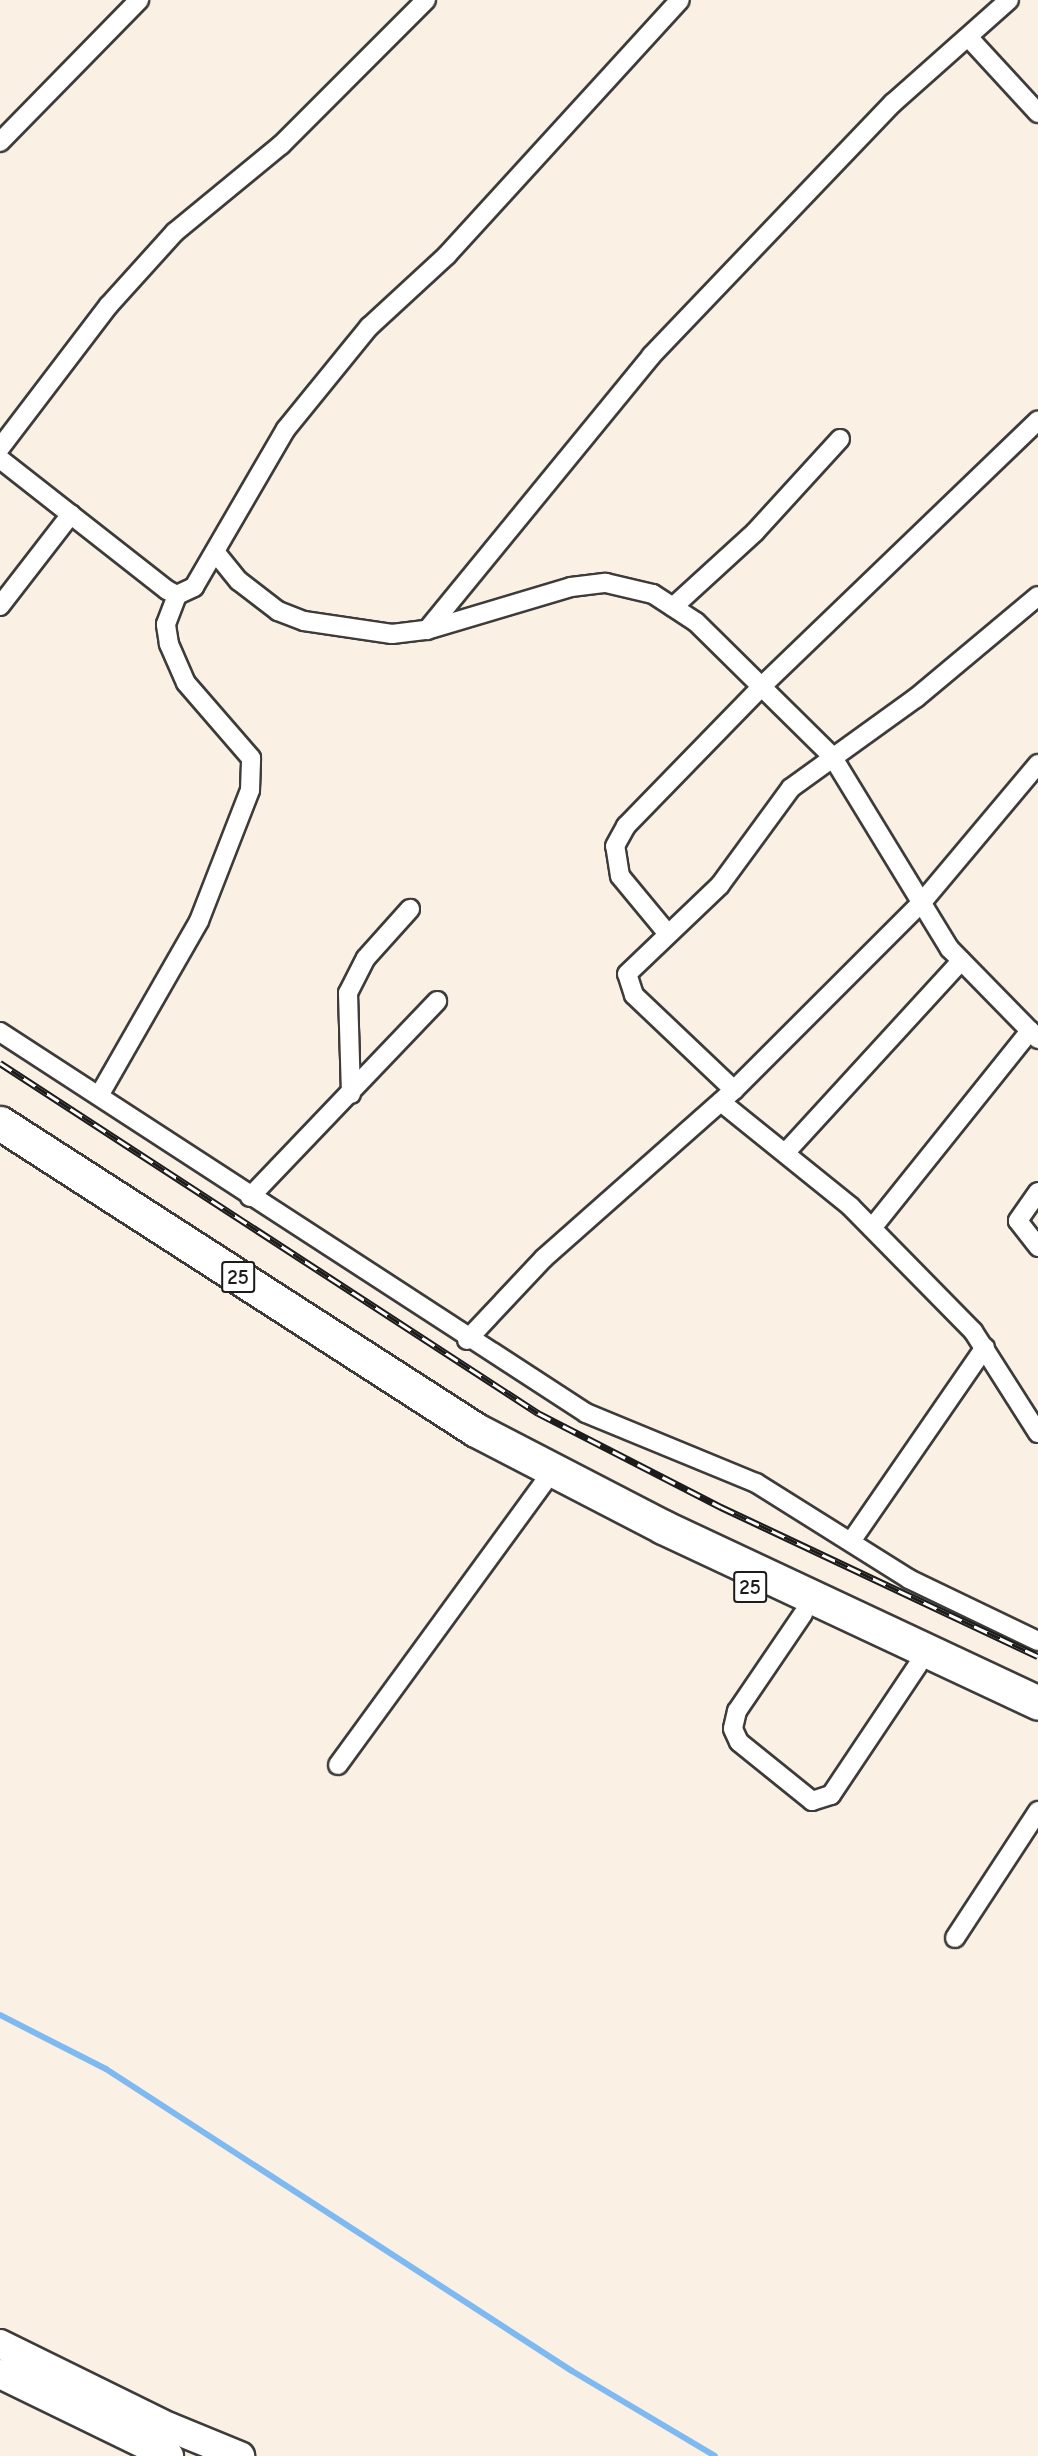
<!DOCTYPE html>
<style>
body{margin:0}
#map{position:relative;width:1038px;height:2456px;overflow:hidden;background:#faf0e3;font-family:"Comic Neue",sans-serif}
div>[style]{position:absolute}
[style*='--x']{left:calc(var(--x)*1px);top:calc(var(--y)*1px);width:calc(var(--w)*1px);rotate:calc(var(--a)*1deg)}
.stream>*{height:6px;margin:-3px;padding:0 3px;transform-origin:3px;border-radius:3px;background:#7ebaf1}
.roads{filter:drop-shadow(2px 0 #3d3c3a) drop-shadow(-2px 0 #3d3c3a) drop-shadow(0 2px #3d3c3a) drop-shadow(0 -2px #3d3c3a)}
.street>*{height:18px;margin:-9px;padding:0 9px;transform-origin:9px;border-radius:9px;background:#fff}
.primary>*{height:28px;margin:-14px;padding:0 14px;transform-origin:14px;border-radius:14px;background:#fff}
.highway>*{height:33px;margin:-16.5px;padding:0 16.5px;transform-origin:16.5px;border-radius:16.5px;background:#fff}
.rail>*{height:7px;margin-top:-3.5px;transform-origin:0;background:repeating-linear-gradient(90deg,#fff 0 14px,#1c1c1c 0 28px);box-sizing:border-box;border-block:2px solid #1c1c1c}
span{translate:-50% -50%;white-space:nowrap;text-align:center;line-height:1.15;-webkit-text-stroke:4.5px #fff;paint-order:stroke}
.shield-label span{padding:2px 4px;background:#fff;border:2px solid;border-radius:4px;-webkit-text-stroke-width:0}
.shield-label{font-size:21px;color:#1c1c1c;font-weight:700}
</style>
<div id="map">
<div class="stream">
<div style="--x:0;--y:2015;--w:119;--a:27"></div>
<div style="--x:106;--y:2069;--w:555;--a:32.95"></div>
<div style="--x:572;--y:2371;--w:166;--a:30.7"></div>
</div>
<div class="roads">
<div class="street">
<div style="--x:969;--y:38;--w:102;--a:47.4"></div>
<div style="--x:0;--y:142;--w:199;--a:-45.6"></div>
<div style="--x:0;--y:448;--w:180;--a:-52.7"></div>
<div style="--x:109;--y:305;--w:98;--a:-47.9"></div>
<div style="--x:175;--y:232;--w:137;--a:-39.4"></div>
<div style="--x:281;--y:145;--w:205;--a:-45"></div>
<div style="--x:0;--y:459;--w:212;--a:38.1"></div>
<div style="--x:167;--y:590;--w:11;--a:27"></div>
<div style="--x:177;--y:595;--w:19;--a:-25"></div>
<div style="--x:194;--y:587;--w:183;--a:-59.8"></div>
<div style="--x:286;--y:429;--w:132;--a:-50.9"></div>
<div style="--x:369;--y:327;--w:106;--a:-42.7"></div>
<div style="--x:447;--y:255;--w:345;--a:-47.6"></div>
<div style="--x:216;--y:553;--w:36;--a:51"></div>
<div style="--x:239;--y:581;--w:49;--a:37.6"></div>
<div style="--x:278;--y:611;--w:28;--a:21"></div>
<div style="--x:304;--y:621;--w:89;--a:8.4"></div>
<div style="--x:392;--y:634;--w:35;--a:-7"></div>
<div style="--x:427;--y:630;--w:150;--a:-16.6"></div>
<div style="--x:571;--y:587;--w:35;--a:-7"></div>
<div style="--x:606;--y:583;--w:48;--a:13.2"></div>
<div style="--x:653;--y:594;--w:51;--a:33.1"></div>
<div style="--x:696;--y:622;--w:191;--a:44.6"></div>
<div style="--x:832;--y:756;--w:226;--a:58.6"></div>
<div style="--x:950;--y:949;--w:126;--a:45.6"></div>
<div style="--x:0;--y:606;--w:116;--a:-52.3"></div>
<div style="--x:673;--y:607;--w:111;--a:-42.4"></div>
<div style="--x:755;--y:532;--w:126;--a:-47.6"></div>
<div style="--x:427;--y:630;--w:354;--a:-50.7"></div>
<div style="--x:651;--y:356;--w:350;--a:-46.3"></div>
<div style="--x:893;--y:103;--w:155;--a:-41.6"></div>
<div style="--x:668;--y:934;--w:75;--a:-129.6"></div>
<div style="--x:620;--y:876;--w:30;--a:-99"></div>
<div style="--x:615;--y:846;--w:23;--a:-61"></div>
<div style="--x:626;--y:826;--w:195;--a:-45.8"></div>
<div style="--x:762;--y:686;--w:383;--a:-43.9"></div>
<div style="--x:0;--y:1032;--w:699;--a:33.03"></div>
<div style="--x:586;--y:1413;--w:184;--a:22.4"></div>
<div style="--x:756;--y:1483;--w:181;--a:32.1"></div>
<div style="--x:909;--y:1579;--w:143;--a:25.7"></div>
<div style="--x:734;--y:1090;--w:138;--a:-136.5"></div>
<div style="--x:634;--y:995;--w:22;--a:-108"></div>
<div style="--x:627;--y:974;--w:129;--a:-43.7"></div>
<div style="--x:720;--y:885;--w:120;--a:-53.8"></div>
<div style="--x:791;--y:788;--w:154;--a:-35.8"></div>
<div style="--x:916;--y:698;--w:159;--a:-39.9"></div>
<div style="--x:100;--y:1094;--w:199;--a:-60.2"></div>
<div style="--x:199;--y:921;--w:141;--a:-68.7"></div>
<div style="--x:250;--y:790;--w:32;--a:-88"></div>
<div style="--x:251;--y:758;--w:99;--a:-130.9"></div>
<div style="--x:186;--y:683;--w:43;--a:-113.6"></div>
<div style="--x:169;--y:644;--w:20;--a:-99"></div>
<div style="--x:166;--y:624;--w:31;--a:-69"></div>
<div style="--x:351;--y:1094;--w:101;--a:-91.7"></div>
<div style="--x:348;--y:993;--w:39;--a:-63"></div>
<div style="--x:366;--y:958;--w:66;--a:-48.1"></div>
<div style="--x:721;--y:1102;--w:167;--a:38.9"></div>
<div style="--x:851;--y:1207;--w:174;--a:45.5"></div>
<div style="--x:973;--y:1331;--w:121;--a:57.5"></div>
<div style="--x:787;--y:1151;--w:258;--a:-47.5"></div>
<div style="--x:1038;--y:1192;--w:35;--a:125"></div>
<div style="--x:1018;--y:1221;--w:33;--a:52"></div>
<div style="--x:250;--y:1197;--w:271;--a:-46.3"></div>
<div style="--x:872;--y:1228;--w:253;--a:-51.3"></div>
<div style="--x:467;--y:1340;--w:112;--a:-46.8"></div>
<div style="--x:544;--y:1258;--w:254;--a:-41.5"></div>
<div style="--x:734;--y:1090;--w:267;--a:-45"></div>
<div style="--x:923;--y:901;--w:179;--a:-50"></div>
<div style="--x:852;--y:1540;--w:234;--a:-55.4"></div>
<div style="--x:803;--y:1614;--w:117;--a:124.2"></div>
<div style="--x:737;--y:1711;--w:18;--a:103"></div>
<div style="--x:733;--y:1729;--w:14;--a:65"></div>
<div style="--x:739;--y:1742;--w:94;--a:38.9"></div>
<div style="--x:812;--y:1801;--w:20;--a:-18"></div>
<div style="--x:831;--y:1795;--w:156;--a:-56.2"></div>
<div style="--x:338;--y:1765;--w:349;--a:-53.9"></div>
<div style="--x:955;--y:1938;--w:152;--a:-56.8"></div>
</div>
<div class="primary">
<div style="--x:0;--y:2344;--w:188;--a:26.2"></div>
<div style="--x:169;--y:2427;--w:77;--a:22.2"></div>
<div style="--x:0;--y:2374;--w:188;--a:25.9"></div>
</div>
<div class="highway">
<div style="--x:0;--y:1123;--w:566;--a:32.82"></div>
<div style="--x:476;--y:1430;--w:211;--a:27.4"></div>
<div style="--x:663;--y:1527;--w:414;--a:25.1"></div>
</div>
</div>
<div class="rail">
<div style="--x:0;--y:1063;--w:642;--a:33.05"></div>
<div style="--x:538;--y:1413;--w:206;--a:27.2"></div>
<div style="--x:721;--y:1507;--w:350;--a:25.2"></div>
</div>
<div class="shield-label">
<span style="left:238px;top:1277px">25</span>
<span style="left:750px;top:1587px">25</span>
</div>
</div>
